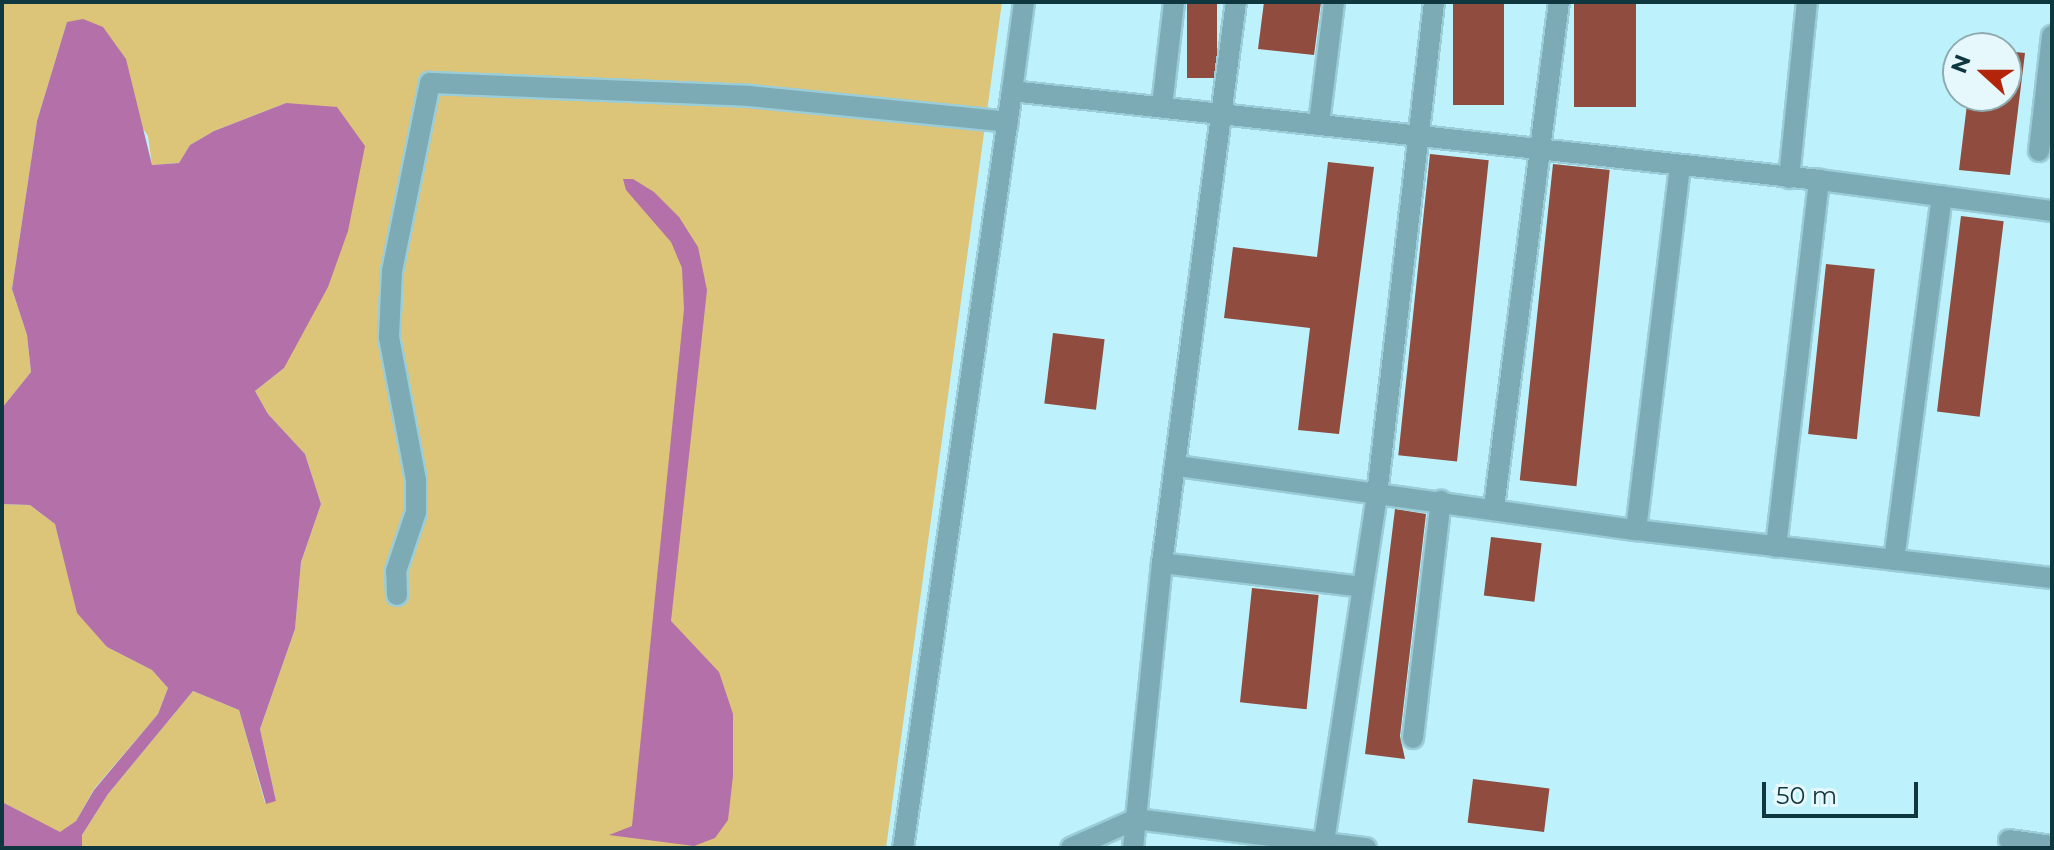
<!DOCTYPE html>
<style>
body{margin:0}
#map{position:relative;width:2054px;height:850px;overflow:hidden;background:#bdf2fd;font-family:Montserrat,sans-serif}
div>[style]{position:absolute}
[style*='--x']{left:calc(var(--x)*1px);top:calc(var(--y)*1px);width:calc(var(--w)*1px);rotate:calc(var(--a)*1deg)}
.green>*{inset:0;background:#dcc479}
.water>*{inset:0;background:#b370a9}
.building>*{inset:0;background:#8f4c3f;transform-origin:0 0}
.roads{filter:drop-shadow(2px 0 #9acdd7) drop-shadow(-2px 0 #9acdd7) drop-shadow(0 2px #9acdd7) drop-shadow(0 -2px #9acdd7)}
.minor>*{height:20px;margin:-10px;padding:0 10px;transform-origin:10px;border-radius:10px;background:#7dabb5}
span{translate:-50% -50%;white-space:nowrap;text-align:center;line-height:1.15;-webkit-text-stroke:8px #e7f8fc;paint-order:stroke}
.frame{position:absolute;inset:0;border:4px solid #0e373f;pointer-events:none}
.north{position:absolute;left:1942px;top:32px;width:80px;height:80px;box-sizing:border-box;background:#e7f8fc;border:2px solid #90abb0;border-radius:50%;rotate:291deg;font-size:22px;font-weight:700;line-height:32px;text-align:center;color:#0e373f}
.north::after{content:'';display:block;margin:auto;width:28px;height:36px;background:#b2250a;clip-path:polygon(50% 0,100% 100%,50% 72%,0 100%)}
.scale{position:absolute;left:1762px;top:782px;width:156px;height:36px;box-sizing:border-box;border:4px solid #0e373f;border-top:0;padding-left:10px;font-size:24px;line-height:28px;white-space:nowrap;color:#0e373f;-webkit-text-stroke:6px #e7f8fc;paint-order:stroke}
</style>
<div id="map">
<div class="green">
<div style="clip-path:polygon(2px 2px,1002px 2px,886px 848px,82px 848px,82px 835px,108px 794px,193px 691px,239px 710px,265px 803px,276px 801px,260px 729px,295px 629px,301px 562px,321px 504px,305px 454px,268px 414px,255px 391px,284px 368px,286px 103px,214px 131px,190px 145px,179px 163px,152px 165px,148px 136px,67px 22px,37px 121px,12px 289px,27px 335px,31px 372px,2px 408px)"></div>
<div style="clip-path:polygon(2px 504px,30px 505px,55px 524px,78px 613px,107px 647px,152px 670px,168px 688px,158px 714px,94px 789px,76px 821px,60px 833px,2px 802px)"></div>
</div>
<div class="water">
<div style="clip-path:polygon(83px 19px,103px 27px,126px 59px,152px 165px,179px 163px,190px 145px,214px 131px,286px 103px,337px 107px,365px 146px,348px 231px,328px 287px,284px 368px,255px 391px,268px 414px,305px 454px,321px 504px,301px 562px,295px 629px,260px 729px,276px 801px,266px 804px,239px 710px,193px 691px,108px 794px,82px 835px,82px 848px,2px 848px,2px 802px,60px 832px,76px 821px,94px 790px,158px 714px,168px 688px,152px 670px,107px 647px,77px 613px,55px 524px,30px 505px,2px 504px,2px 408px,31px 372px,27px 335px,12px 289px,37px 121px,67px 22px)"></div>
<div style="clip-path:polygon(623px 179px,633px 179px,654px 192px,679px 217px,698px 247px,707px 290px,671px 621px,719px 672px,733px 714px,733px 776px,728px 820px,715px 838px,694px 846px,609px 835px,632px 826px,684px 309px,682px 268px,671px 242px,626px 190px)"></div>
</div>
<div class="building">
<div style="left:1187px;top:2px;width:30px;height:76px"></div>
<div style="clip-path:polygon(1264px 2px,1321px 2px,1314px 55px,1258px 49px)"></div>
<div style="left:1453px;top:2px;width:51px;height:103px"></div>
<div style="left:1574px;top:2px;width:62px;height:105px"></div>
<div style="clip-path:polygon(2006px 51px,2025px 53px,2010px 175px,1959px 170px,1968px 96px,2006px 96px)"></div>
<div style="left:1430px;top:154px;width:59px;height:303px;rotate:6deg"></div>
<div style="clip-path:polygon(1328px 162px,1374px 167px,1339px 434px,1298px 430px,1310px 328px,1224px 318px,1233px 247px,1317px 257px)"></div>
<div style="left:1553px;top:164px;width:57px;height:318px;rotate:6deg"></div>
<div style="left:1961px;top:216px;width:43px;height:197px;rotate:7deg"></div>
<div style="left:1826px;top:264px;width:49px;height:171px;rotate:6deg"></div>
<div style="left:1053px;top:333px;width:52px;height:71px;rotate:7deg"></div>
<div style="clip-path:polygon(1395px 509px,1426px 514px,1400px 736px,1405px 759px,1365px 754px)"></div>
<div style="left:1491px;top:537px;width:51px;height:59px;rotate:7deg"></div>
<div style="left:1252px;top:588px;width:67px;height:115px;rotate:6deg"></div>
<div style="left:1473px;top:779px;width:77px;height:44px;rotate:7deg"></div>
</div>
<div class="roads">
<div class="minor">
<div style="--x:1012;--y:91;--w:90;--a:-82.3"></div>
<div style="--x:1162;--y:106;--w:105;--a:-83.4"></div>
<div style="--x:1319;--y:123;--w:122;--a:-82.9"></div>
<div style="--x:2039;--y:151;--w:116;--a:-83.6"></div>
<div style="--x:1789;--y:178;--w:177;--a:-84.2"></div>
<div style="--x:1178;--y:466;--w:462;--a:8"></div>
<div style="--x:1636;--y:530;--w:419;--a:6.6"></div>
<div style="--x:1494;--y:507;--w:509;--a:-82.67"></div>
<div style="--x:1636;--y:530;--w:365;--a:-83.1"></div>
<div style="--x:1776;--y:547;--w:370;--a:-83.3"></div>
<div style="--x:1894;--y:560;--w:367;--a:-82.5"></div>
<div style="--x:1162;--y:563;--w:202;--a:6.8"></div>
<div style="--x:397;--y:595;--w:24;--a:-92"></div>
<div style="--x:396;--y:571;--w:62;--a:-71.3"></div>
<div style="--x:416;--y:512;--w:32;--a:-90"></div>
<div style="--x:416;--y:480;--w:146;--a:-100.7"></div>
<div style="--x:389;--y:337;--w:66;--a:-87.4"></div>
<div style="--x:392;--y:271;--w:192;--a:-78.6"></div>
<div style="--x:430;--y:83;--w:319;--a:2.3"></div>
<div style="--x:749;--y:96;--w:260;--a:5.7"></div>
<div style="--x:1413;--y:738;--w:239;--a:-83.3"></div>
<div style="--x:2009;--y:840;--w:43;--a:7.9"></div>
<div style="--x:903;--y:848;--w:765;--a:-81.81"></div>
<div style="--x:1012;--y:91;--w:812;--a:6.29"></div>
<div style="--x:1819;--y:180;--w:235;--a:7.6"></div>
<div style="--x:1071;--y:848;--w:71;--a:-24"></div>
<div style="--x:1136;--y:819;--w:232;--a:7.2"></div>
<div style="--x:1133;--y:848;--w:286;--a:-84.2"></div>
<div style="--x:1162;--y:563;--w:566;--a:-82.49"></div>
<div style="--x:1323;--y:848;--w:357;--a:-81.3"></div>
<div style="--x:1377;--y:495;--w:496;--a:-83.4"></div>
</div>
</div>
<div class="frame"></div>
<div class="north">N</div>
<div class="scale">50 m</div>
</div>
